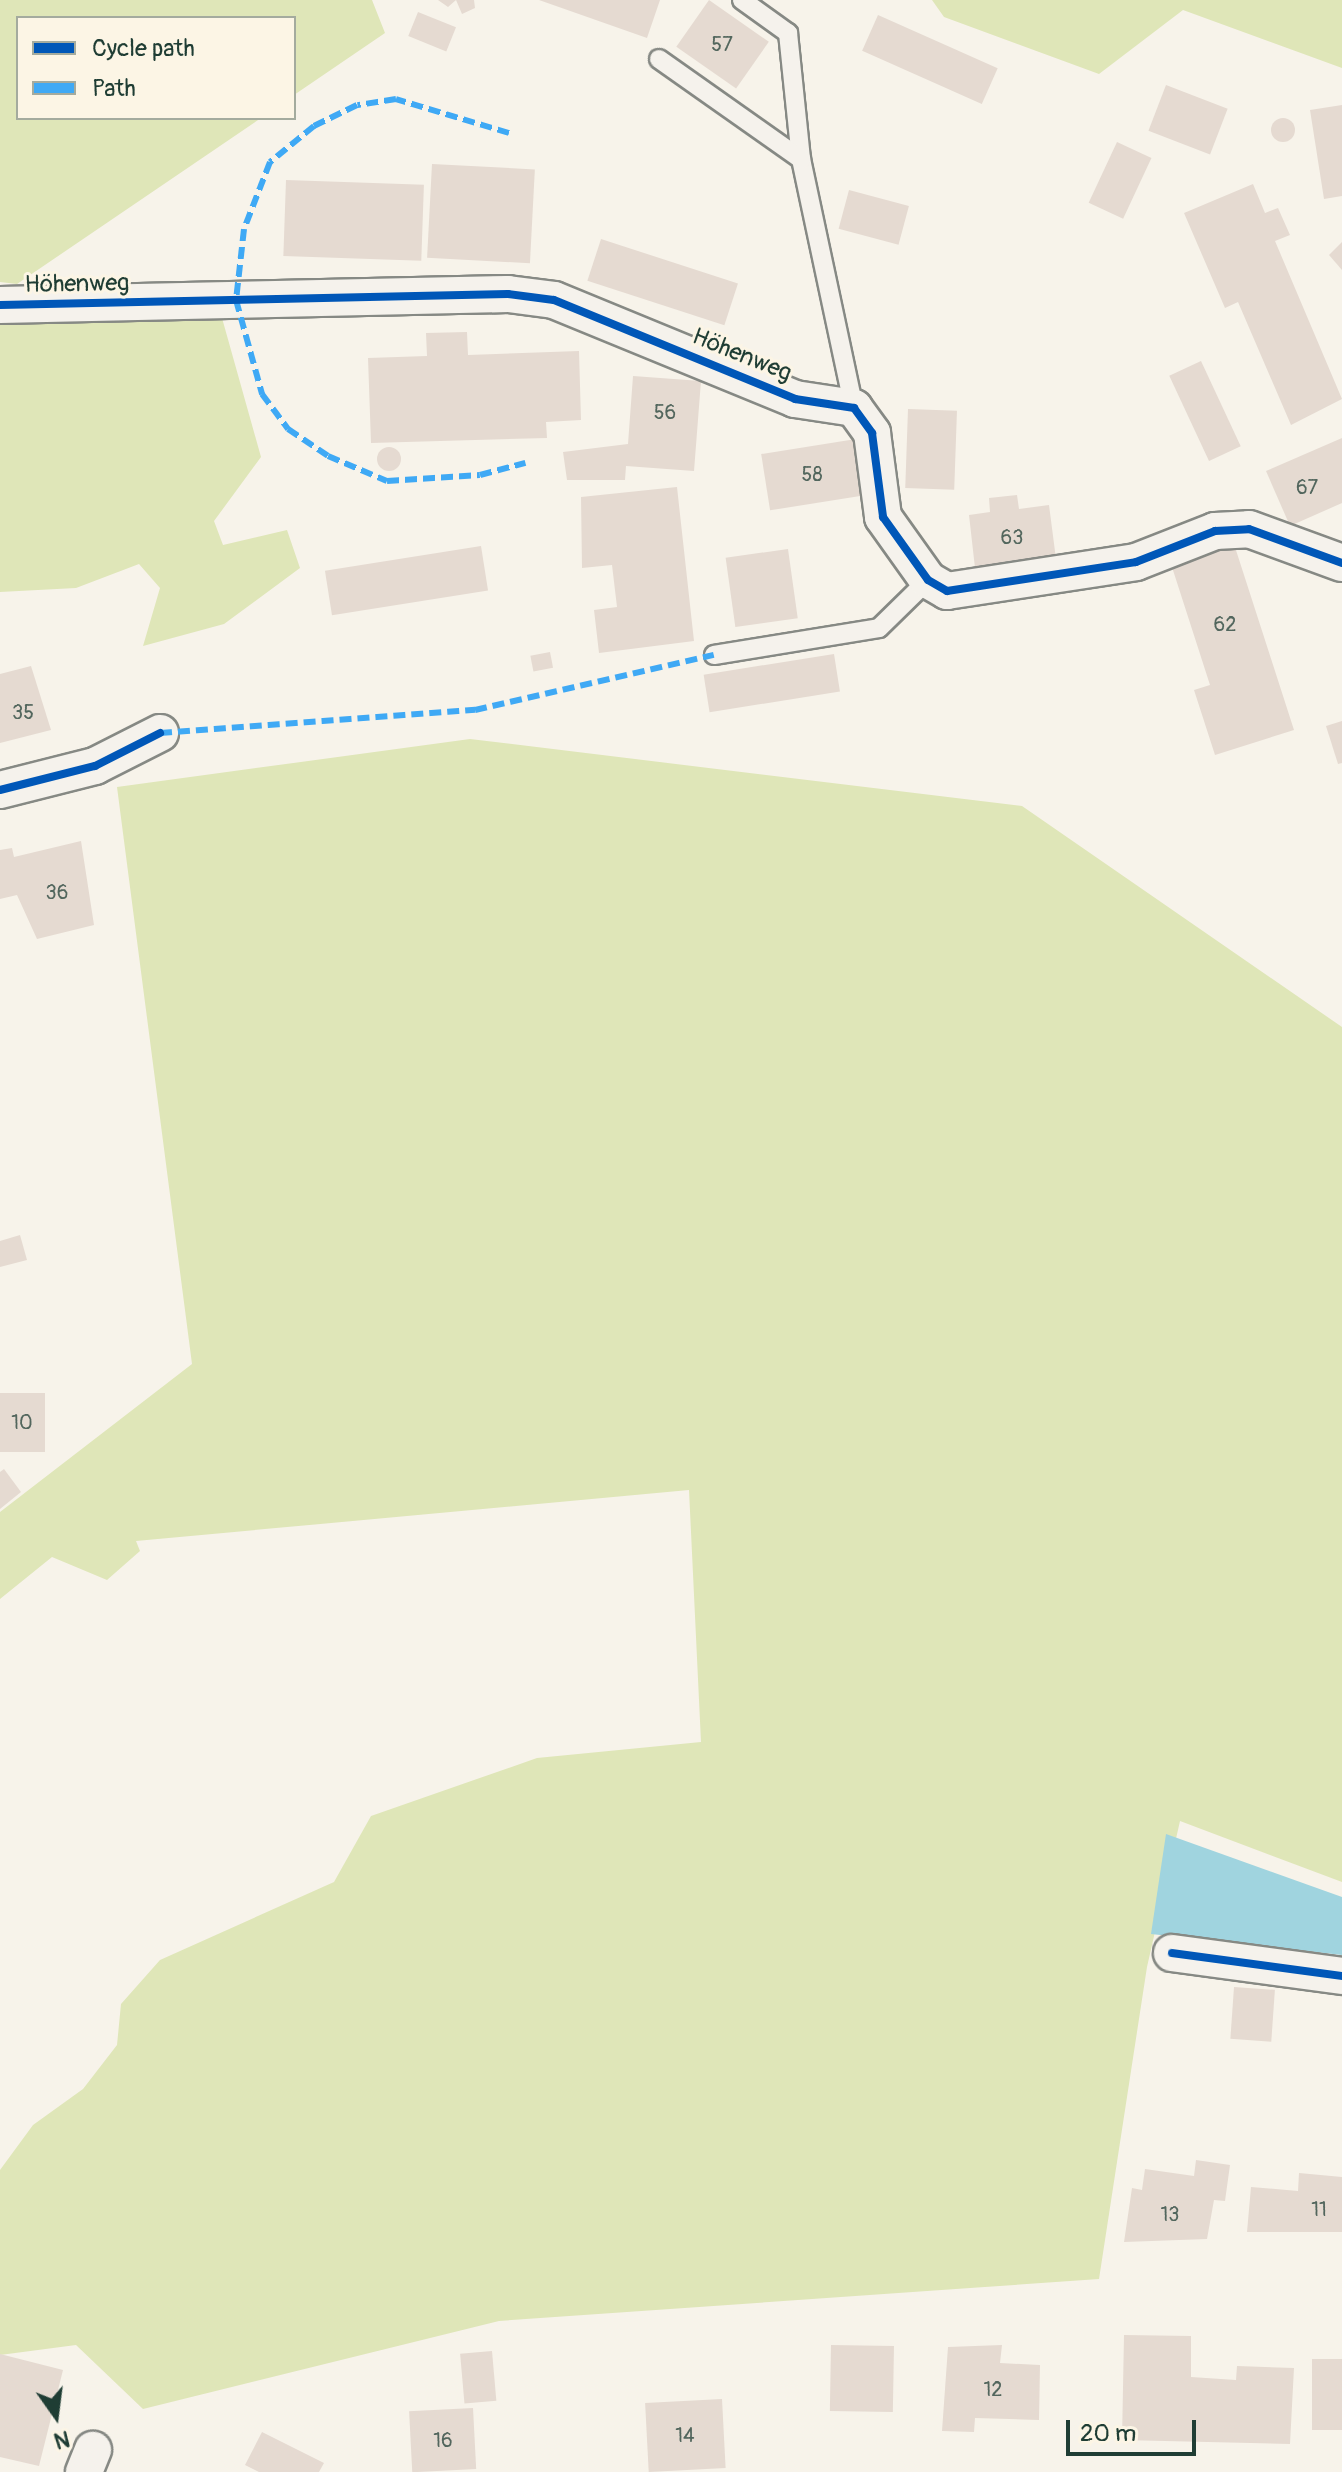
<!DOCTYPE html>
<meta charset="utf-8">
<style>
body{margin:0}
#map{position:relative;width:1342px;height:2472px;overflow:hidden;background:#f7f3ea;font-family:Pangolin,sans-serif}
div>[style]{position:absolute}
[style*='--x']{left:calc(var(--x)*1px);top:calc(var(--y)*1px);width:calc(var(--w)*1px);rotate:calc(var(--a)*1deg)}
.green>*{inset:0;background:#dfe6b8}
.water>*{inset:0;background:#a0d4df}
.building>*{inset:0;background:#e5dad1;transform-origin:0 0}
.round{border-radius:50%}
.roads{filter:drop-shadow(2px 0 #868984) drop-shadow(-2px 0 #868984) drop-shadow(0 2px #868984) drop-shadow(0 -2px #868984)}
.service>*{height:18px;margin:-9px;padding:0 9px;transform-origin:9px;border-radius:9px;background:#f5f2ec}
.minor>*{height:36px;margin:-18px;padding:0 18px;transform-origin:18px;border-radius:18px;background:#f5f2ec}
.quiet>*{height:6px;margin-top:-3px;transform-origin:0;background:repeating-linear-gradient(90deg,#3fa9f5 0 12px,transparent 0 18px)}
.cycleway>*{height:8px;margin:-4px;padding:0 4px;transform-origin:4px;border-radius:4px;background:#0057b8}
span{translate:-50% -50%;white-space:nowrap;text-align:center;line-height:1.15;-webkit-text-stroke:6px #fcf5e5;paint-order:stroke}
.number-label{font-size:20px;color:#52665d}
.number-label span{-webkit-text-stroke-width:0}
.street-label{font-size:24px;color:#1f3d34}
.legend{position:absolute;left:16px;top:16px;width:280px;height:104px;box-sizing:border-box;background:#fcf5e5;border:2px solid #a4ab9e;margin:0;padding:10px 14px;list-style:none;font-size:24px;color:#1f3d34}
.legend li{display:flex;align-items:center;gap:16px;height:40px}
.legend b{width:40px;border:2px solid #a4ab9e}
.north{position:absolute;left:16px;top:2376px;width:80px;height:80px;-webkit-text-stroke:6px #fcf5e5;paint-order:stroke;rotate:166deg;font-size:22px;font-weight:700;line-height:32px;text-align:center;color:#1f3d34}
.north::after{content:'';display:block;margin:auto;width:28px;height:36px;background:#1f3d34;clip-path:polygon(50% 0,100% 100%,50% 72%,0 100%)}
.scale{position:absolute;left:1066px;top:2420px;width:130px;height:36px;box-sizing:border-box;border:4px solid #1f3d34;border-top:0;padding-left:10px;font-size:24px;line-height:28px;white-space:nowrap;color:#1f3d34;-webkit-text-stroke:6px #fcf5e5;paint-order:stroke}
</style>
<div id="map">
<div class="green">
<div style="clip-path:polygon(0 0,372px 0,385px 33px,294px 95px,294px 18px,18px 18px,18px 118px,261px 118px,17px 284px,0 282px)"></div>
<div style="clip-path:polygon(932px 0,1342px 0,1342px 68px,1183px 10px,1099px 74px,944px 17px)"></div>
<div style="clip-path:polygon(222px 318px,261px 457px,214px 521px,223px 545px,287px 530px,300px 568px,224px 624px,143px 646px,160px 588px,139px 564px,76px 588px,0 592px,0 321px)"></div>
<div style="clip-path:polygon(470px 739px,1022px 806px,1342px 1027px,1342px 1882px,1180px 1821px,1147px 1967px,1099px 2279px,499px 2321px,143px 2409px,76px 2345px,0 2355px,0 2170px,33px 2125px,83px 2089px,117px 2045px,121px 2004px,160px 1960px,334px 1882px,371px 1816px,537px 1758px,701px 1742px,689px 1490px,136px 1541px,140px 1551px,107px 1580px,52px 1557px,0 1599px,0 1512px,192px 1364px,117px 787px)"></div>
</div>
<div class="water">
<div style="clip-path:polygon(1166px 1834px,1342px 1897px,1342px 1955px,1151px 1934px)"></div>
</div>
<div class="building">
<div style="clip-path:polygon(438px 0,474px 0,475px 8px,462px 14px,456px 0,448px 7px)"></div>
<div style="clip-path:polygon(539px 0,660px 0,647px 38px)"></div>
<div style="left:709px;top:0;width:73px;height:57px;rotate:35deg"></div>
<div style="left:418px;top:12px;width:41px;height:26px;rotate:22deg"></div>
<div style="left:878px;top:15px;width:131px;height:39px;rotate:24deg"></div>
<div style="left:1166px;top:85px;width:66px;height:49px;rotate:21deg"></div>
<div style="clip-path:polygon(1342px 105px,1342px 196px,1324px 199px,1310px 110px)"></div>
<div class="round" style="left:1271px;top:118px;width:24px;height:24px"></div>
<div style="left:1117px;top:142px;width:38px;height:67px;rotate:25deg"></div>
<div style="left:432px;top:164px;width:103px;height:94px;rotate:3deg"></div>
<div style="left:286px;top:180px;width:138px;height:76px;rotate:2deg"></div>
<div style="clip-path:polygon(1253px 184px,1265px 213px,1278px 208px,1290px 235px,1275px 241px,1342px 399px,1291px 425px,1238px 302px,1225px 308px,1184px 213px)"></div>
<div style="left:849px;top:190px;width:62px;height:40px;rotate:15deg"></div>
<div style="left:601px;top:239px;width:144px;height:44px;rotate:18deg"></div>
<div style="clip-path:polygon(1342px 242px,1342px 270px,1329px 255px)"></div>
<div style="clip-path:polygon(467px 332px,468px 355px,579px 351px,581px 420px,546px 422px,547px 438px,371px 443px,368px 358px,427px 356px,426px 333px)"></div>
<div style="left:1201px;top:361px;width:94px;height:35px;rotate:65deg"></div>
<div style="clip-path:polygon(633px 376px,701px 381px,694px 471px,626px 466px,625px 480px,567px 480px,563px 452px,628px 444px)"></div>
<div style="left:908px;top:409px;width:49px;height:79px;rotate:2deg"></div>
<div style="clip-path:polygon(1342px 438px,1342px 503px,1290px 526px,1266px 471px)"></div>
<div style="left:856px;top:439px;width:57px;height:96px;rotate:81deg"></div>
<div class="round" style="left:377px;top:447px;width:24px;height:24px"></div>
<div style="clip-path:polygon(677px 487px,694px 641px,599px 653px,594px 610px,617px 607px,612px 565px,582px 568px,581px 497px)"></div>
<div style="clip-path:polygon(1017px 495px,1019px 509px,1049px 505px,1056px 559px,975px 568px,969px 515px,990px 512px,989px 498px)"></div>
<div style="clip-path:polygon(1234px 544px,1294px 730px,1215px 755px,1194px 690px,1210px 685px,1171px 564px)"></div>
<div style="left:481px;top:546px;width:45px;height:158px;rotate:81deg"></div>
<div style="left:788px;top:549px;width:70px;height:63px;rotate:82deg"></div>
<div style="left:550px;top:652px;width:16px;height:20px;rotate:79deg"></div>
<div style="left:834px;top:654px;width:38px;height:132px;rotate:81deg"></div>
<div style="clip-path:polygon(31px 666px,51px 730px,0 743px,0 674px)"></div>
<div style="clip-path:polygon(1342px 721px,1342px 763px,1338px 764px,1326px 726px)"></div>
<div style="clip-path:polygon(81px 841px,94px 925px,37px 939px,17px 895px,0 899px,0 850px,12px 848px,14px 857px)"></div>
<div style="clip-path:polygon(20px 1235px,27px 1260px,0 1267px,0 1241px)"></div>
<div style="left:0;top:1393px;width:45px;height:59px"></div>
<div style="clip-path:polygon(4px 1469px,21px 1492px,0 1509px,0 1472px)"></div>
<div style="left:1234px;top:1987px;width:41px;height:52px;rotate:4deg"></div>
<div style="clip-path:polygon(1196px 2160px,1230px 2165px,1225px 2201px,1214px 2200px,1207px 2239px,1124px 2242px,1132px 2188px,1142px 2190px,1145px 2169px,1194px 2176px)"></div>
<div style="clip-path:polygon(1299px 2173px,1342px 2177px,1342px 2232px,1247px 2232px,1251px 2187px,1298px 2191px)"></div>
<div style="clip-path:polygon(1124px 2335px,1191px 2336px,1191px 2377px,1236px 2380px,1237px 2366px,1294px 2368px,1290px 2444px,1122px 2440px)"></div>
<div style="left:831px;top:2345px;width:63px;height:66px;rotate:1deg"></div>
<div style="clip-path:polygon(1002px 2345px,1000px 2363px,1040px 2365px,1039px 2420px,975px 2418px,974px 2432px,942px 2431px,948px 2347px)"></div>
<div style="left:492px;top:2351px;width:50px;height:32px;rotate:85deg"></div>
<div style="clip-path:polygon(0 2354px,63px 2370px,39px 2466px,0 2457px)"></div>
<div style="left:1312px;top:2359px;width:30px;height:71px"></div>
<div style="left:722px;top:2399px;width:69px;height:77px;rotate:87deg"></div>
<div style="left:473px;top:2408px;width:61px;height:64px;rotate:87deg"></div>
<div style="clip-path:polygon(262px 2432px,324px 2463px,319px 2472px,259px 2472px,245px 2465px)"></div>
</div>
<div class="roads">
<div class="service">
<div style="--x:742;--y:0;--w:57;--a:35.7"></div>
<div style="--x:788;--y:33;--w:127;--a:84.1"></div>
<div style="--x:801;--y:159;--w:255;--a:78"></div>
<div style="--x:659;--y:59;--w:174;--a:35.2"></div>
<div style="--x:714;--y:655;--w:167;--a:-9.3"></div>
<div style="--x:879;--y:628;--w:69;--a:-44.4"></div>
</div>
<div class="minor">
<div style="--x:0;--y:305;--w:508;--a:-1.24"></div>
<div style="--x:508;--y:294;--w:46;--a:7.4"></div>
<div style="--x:554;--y:300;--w:261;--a:22.3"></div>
<div style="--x:795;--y:399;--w:60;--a:8.7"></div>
<div style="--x:854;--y:408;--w:31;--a:54"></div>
<div style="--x:872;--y:433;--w:85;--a:82.5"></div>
<div style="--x:883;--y:517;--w:77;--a:54.5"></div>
<div style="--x:928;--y:580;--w:22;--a:30"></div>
<div style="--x:947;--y:591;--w:191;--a:-8.7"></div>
<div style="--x:1136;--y:562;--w:85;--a:-21.4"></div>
<div style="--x:1215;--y:531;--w:34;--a:-3"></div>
<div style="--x:1249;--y:529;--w:99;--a:20.1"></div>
<div style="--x:0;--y:790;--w:98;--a:-14.2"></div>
<div style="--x:95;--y:766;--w:73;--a:-26.9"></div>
<div style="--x:1172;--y:1953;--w:172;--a:7.7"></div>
<div style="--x:84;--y:2472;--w:24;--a:-68"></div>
</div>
</div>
<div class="quiet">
<div style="--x:509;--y:133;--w:118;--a:-163.3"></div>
<div style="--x:396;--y:99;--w:39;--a:171"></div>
<div style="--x:357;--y:105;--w:48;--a:154"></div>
<div style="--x:314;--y:126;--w:57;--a:140.7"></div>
<div style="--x:270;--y:162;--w:72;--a:111.2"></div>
<div style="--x:244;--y:229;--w:71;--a:96.4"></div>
<div style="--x:236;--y:300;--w:98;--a:74.5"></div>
<div style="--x:262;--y:394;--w:44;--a:53.4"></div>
<div style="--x:288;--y:429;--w:48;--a:34"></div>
<div style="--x:328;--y:456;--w:64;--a:23"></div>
<div style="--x:387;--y:481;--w:93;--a:-3.7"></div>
<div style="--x:480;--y:475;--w:47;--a:-14.9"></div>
<div style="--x:160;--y:733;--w:316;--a:-4.2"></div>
<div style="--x:475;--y:710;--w:245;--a:-13"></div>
</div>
<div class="cycleway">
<div style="--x:0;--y:305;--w:508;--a:-1.24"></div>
<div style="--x:508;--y:294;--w:46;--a:7.4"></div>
<div style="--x:554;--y:300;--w:261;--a:22.3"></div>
<div style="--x:795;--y:399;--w:60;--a:8.7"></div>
<div style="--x:854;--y:408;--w:31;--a:54"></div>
<div style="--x:872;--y:433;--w:85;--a:82.5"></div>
<div style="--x:883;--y:517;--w:77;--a:54.5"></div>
<div style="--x:928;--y:580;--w:22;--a:30"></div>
<div style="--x:947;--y:591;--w:191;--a:-8.7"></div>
<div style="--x:1136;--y:562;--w:85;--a:-21.4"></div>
<div style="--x:1215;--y:531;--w:34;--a:-3"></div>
<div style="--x:1249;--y:529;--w:99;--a:20.1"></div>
<div style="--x:0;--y:790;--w:98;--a:-14.2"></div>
<div style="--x:95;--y:766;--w:73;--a:-26.9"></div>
<div style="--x:1172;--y:1953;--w:172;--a:7.7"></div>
</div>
<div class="number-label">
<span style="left:722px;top:44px">57</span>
<span style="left:665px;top:412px">56</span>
<span style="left:812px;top:474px">58</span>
<span style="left:1307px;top:487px">67</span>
<span style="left:1012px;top:537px">63</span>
<span style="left:1225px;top:624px">62</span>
<span style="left:23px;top:712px">35</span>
<span style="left:57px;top:892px">36</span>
<span style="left:22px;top:1422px">10</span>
<span style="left:1319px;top:2209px">11</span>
<span style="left:1170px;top:2214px">13</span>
<span style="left:993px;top:2389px">12</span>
<span style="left:685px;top:2435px">14</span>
<span style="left:443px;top:2440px">16</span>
</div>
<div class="street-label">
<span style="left:77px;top:284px;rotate:-1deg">Höhenweg</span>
<span style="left:742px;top:355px;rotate:22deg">Höhenweg</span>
</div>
<ul class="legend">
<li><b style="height:10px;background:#0057b8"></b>Cycle path</li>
<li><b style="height:10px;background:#3fa9f5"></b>Path</li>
</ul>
<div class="north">N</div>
<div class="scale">20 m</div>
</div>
